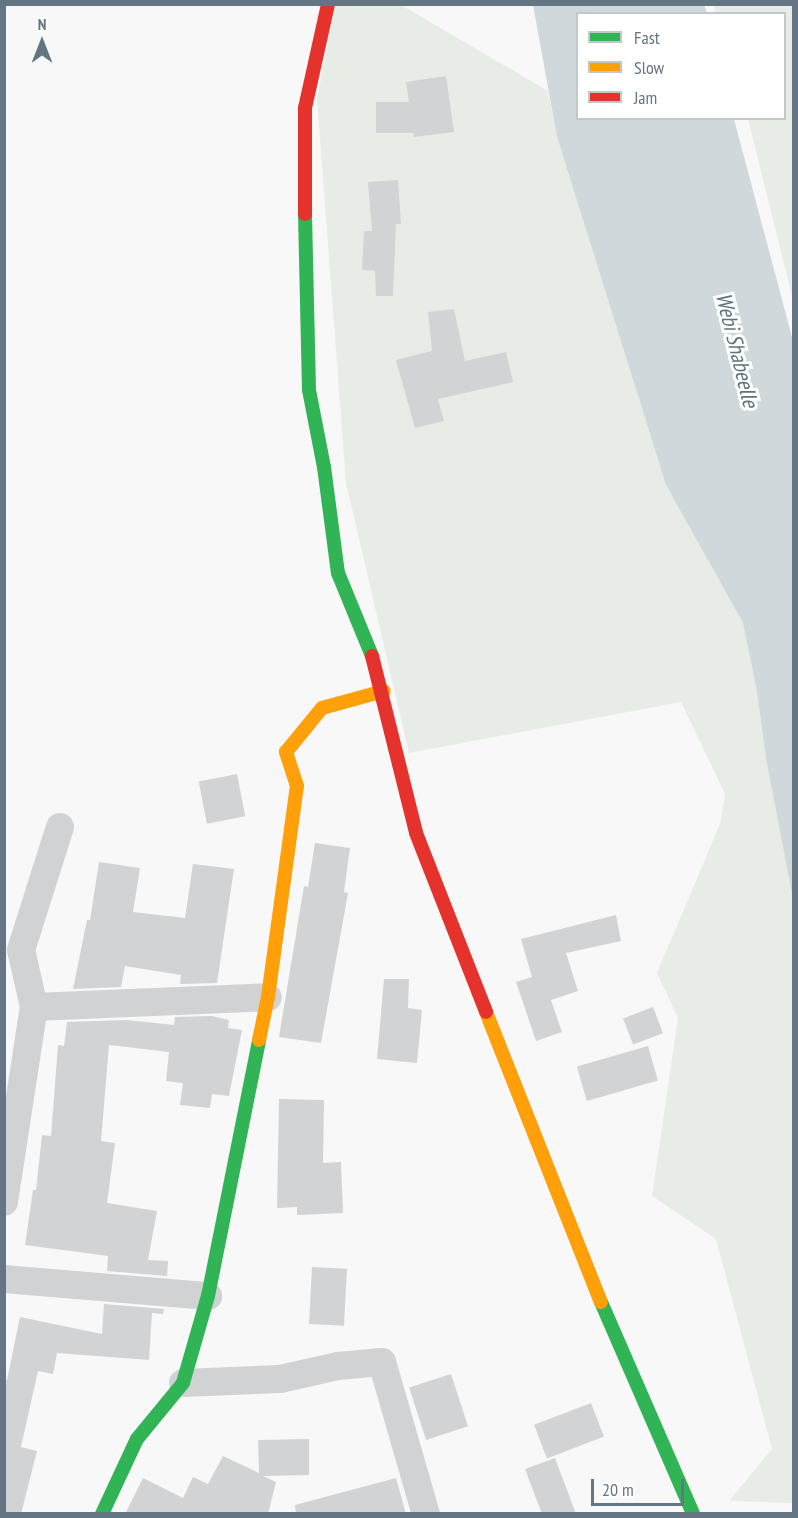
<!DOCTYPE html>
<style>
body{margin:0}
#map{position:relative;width:798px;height:1518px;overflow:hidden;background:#f8f8f8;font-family:"PT Sans Narrow",sans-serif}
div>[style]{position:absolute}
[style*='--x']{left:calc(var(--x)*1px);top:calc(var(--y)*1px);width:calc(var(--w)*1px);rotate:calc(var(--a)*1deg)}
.green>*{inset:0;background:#e8ece6}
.water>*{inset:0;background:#d1d8db}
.building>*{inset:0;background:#d2d3d4;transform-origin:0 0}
.street>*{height:28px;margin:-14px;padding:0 14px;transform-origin:14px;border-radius:14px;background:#d0d2d3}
.fast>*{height:14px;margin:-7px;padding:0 7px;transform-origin:7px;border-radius:7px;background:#30b455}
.slow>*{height:14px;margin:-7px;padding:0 7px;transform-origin:7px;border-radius:7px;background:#ff9f0a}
.jam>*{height:14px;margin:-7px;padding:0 7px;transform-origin:7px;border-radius:7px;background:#e5322d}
span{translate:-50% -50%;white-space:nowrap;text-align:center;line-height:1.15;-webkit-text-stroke:6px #fff;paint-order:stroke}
.water-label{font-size:22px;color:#5f757c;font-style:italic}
.frame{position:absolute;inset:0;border:6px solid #647583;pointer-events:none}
.legend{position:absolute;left:576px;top:12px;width:210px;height:108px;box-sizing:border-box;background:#fff;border:2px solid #c1c8cd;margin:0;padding:8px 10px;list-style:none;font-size:18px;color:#647583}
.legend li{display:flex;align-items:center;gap:12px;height:30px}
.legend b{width:30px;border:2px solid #c1c8cd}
.north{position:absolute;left:12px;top:12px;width:60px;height:60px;-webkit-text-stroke:4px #fff;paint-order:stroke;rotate:0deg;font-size:16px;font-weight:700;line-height:24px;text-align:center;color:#647583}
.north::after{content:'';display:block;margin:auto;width:21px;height:27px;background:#647583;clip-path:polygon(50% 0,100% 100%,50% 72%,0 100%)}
.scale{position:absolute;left:591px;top:1479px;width:93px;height:27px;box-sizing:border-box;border:3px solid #647583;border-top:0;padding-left:8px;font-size:18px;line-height:21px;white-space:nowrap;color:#647583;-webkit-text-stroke:4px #fff;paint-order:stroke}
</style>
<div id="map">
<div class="green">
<div style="clip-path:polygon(335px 4px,401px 5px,548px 91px,557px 137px,666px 485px,743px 623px,757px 692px,766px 759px,793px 899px,793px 1503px,729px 1501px,772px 1449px,716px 1239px,652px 1196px,678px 1018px,657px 973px,720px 824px,725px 794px,681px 702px,409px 753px,346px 483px,317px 99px)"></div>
<div style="clip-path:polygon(713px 5px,793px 5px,793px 300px,748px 119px,784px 118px,784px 14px,716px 13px)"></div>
</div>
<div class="water">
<div style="clip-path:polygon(533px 5px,704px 5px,707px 13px,578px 14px,578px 118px,734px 119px,793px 341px,793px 899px,766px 759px,757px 692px,743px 623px,666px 485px,557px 137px)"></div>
</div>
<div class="building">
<div style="clip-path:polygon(446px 76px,454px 132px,414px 137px,413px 133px,376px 133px,376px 102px,409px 102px,406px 82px)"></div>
<div style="clip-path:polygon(398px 180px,401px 224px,396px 224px,393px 296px,376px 296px,375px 271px,362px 270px,364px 231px,372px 231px,368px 182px)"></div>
<div style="clip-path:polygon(454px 309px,465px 361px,506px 352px,513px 382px,438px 399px,444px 421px,415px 428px,396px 360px,432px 351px,428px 312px)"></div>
<div style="left:237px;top:774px;width:43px;height:39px;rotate:79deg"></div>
<div style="clip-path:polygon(315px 843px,350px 848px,344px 892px,348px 893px,321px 1043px,279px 1037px,304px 886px,308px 887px)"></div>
<div style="clip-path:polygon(99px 862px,140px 868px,133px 912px,185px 918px,193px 864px,234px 869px,217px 983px,180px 984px,181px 975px,125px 966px,121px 987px,73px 989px,87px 920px,90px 920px)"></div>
<div style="clip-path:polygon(616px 915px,621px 941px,566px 953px,578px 991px,551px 1000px,562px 1032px,536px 1041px,516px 982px,532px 977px,521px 939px)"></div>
<div style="clip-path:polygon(384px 979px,409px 979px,408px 1008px,422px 1010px,417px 1063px,377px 1059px)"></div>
<div style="left:653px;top:1007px;width:28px;height:32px;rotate:69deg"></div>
<div style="clip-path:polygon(212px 1016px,229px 1020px,228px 1028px,242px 1030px,229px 1096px,212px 1094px,210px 1108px,180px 1105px,183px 1083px,166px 1081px,169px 1052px,109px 1045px,101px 1141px,115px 1143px,107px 1203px,157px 1211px,148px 1260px,168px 1261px,167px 1276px,107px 1271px,108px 1256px,25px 1245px,33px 1190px,36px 1190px,42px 1135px,51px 1136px,58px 1045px,64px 1046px,67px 1022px,127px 1020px,174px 1025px,175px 1017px)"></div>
<div style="left:648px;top:1046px;width:36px;height:74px;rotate:74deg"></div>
<div style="clip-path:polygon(279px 1099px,324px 1100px,323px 1163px,341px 1162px,343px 1213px,297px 1215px,297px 1207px,277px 1208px)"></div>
<div style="left:312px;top:1267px;width:35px;height:57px;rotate:3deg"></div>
<div style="clip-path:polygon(104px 1304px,164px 1309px,163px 1314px,152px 1313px,149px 1360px,57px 1353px,53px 1374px,38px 1371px,21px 1447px,37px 1451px,21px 1514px,4px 1514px,4px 1379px,7px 1380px,20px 1317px,102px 1334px)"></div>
<div style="left:451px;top:1374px;width:55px;height:44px;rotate:72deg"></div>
<div style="left:591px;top:1403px;width:36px;height:61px;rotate:69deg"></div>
<div style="clip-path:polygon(309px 1439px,309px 1475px,263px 1476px,276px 1482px,268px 1514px,125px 1514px,143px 1478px,183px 1498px,193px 1477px,208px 1484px,223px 1456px,259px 1473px,258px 1440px)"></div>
<div style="clip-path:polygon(555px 1458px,576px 1514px,542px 1514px,525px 1469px)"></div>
<div style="clip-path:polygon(396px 1478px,406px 1514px,296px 1514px,295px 1505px)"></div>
</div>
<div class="street">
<div style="--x:34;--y:1007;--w:234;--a:-2.4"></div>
<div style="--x:4;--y:1202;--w:197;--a:-81.3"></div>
<div style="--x:34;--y:1007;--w:58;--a:-102.8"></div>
<div style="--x:21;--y:950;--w:129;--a:-72.4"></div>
<div style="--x:4;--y:1279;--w:205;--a:4.8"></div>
<div style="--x:183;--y:1383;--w:97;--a:-2.4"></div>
<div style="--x:280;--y:1379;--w:59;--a:-12.6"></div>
<div style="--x:338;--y:1366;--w:44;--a:-5.2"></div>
<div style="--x:382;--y:1362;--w:158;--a:73.9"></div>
</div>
<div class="fast">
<div style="--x:305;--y:214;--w:176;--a:88.7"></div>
<div style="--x:309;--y:390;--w:78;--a:79"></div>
<div style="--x:324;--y:467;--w:107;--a:82.5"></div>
<div style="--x:338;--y:573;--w:90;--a:67.7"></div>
<div style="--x:601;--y:1302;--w:231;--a:66.5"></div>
<div style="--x:102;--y:1514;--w:83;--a:-65"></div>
<div style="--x:137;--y:1439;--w:72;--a:-50.6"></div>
<div style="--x:183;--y:1383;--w:91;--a:-74"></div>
<div style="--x:208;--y:1296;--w:261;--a:-78.7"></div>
</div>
<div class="slow">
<div style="--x:486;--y:1012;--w:312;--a:68.4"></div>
<div style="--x:259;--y:1040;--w:44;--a:-78.2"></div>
<div style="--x:268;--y:997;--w:213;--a:-82.2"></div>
<div style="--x:297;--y:786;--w:36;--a:-108"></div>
<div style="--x:286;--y:752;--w:57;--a:-50.7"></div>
<div style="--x:322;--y:708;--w:64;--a:-15.3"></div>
</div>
<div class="jam">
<div style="--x:305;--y:214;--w:106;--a:-90"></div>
<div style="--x:305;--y:108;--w:107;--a:-77.5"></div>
<div style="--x:372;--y:656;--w:182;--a:76"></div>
<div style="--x:416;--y:833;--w:192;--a:68.6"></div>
</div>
<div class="water-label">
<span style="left:737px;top:350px;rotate:76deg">Webi Shabeelle</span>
</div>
<div class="frame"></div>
<ul class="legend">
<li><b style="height:8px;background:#30b455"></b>Fast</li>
<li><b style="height:8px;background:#ff9f0a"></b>Slow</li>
<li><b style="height:8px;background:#e5322d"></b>Jam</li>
</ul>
<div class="north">N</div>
<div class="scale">20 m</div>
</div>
